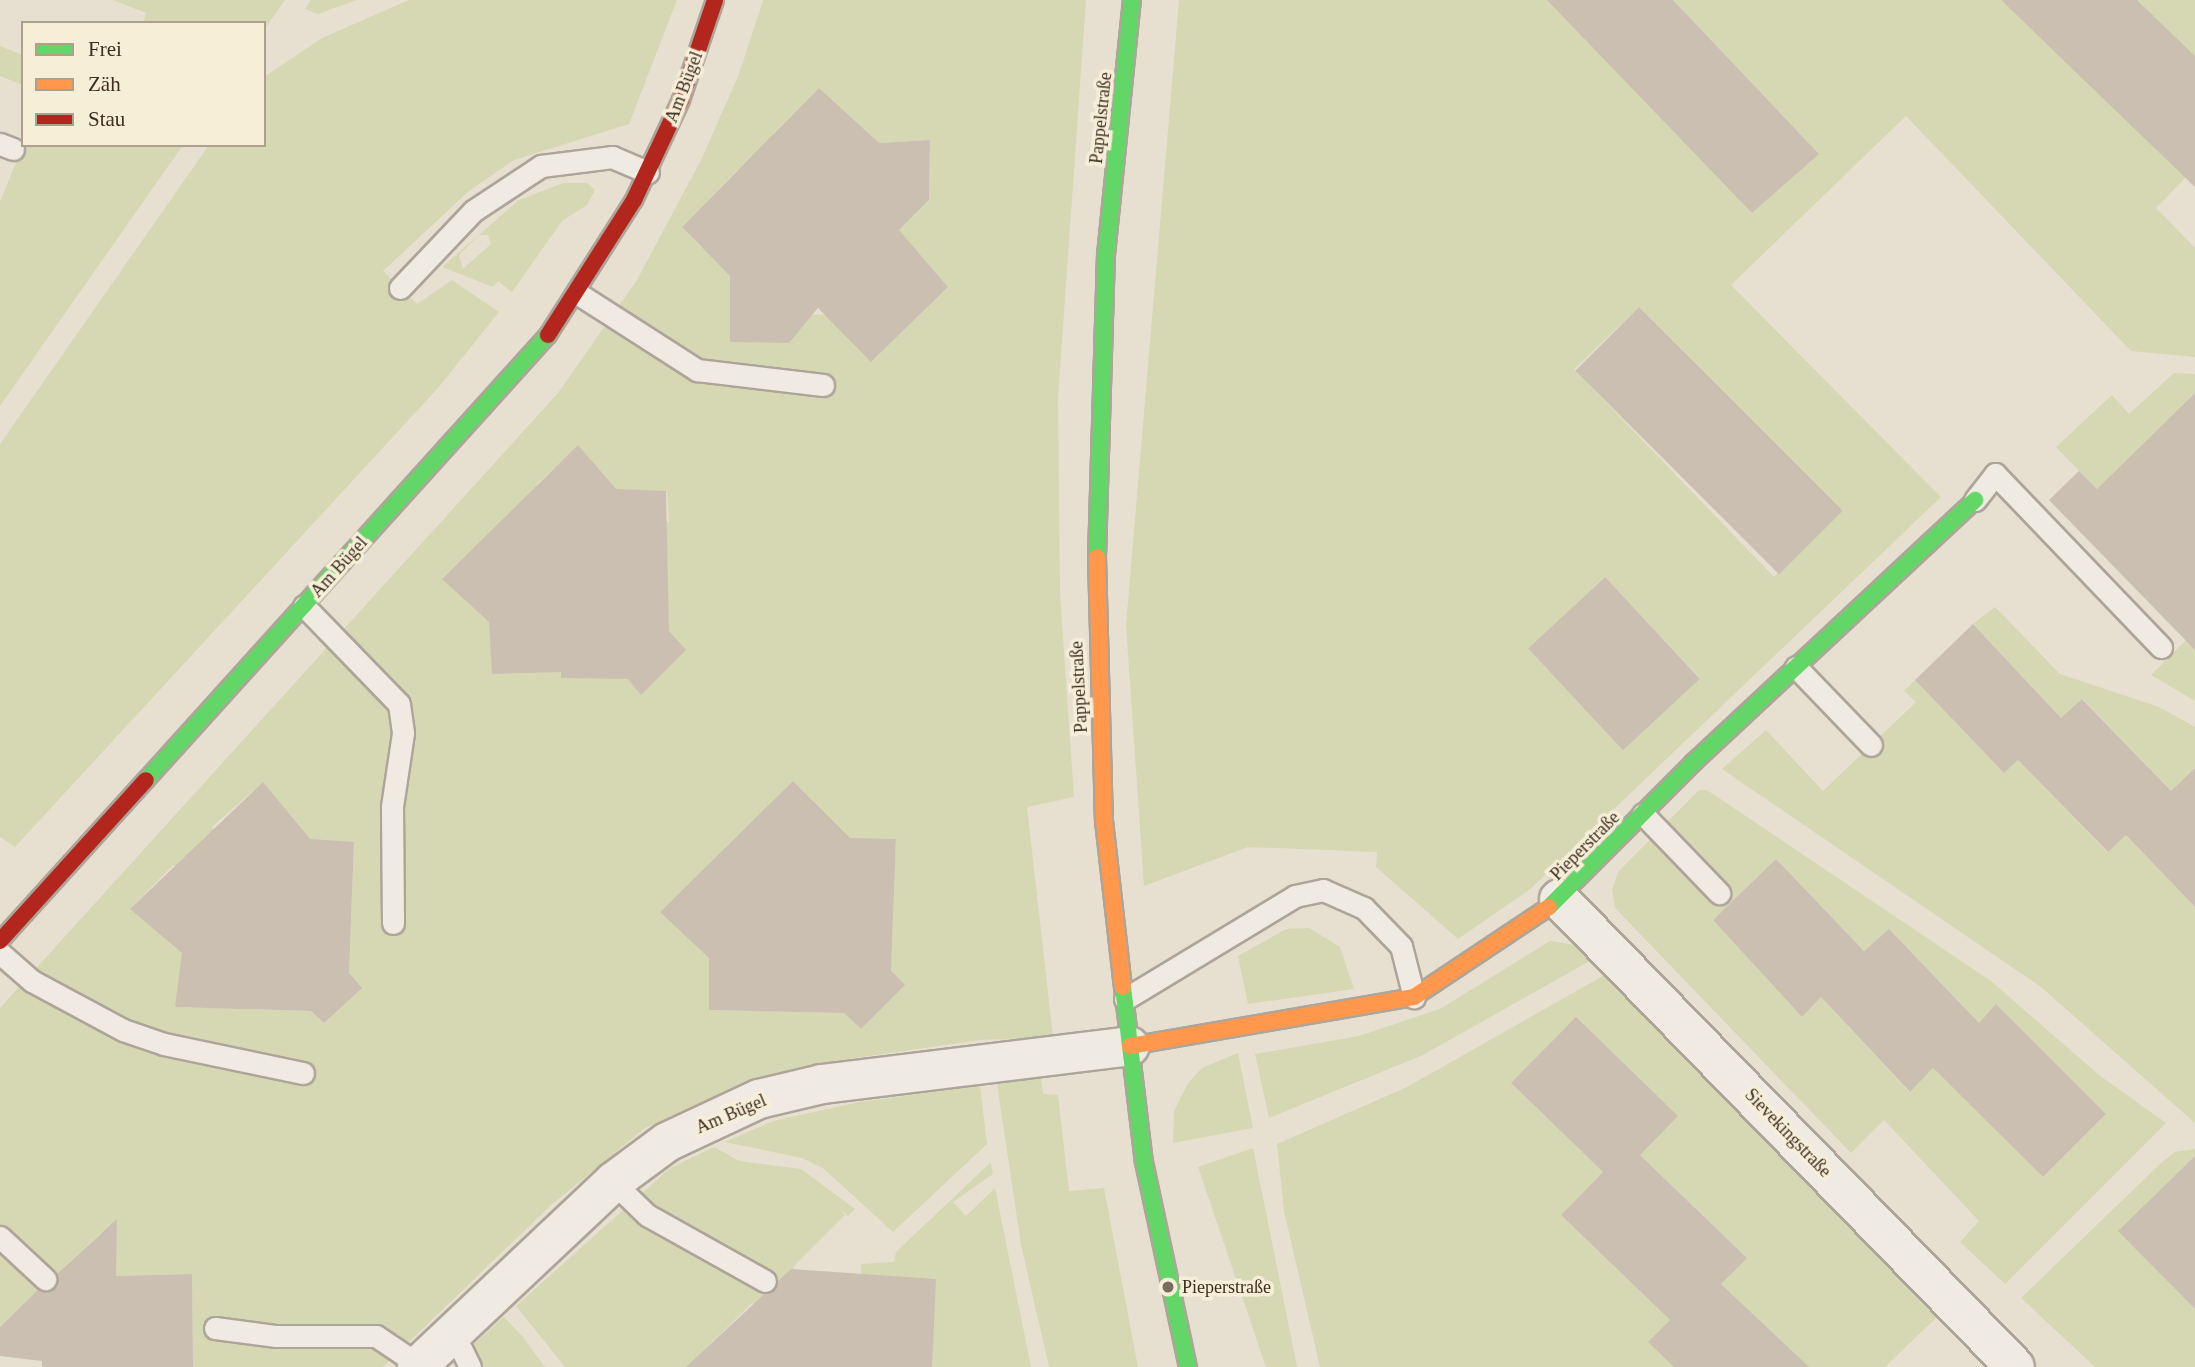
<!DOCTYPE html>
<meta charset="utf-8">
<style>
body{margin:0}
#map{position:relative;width:2195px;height:1367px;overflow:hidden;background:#e7e0d1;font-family:"Times New Roman",serif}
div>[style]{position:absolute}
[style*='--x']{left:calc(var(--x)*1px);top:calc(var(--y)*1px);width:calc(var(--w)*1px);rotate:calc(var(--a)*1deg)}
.green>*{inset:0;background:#d6d7b3}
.building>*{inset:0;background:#cbbfb2;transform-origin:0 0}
.roads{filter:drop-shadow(2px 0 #ada599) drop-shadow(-2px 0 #ada599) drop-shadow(0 2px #ada599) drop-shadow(0 -2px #ada599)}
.lane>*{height:21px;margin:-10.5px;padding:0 10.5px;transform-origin:10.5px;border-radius:10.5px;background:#efebe3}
.street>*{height:38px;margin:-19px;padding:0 19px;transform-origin:19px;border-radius:19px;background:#efebe3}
.fast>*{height:16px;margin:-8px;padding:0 8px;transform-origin:8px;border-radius:8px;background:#63d668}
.slow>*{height:16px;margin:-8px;padding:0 8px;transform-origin:8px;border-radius:8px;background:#ff974d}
.jam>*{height:16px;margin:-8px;padding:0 8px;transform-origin:8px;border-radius:8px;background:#b3261e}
.dots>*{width:19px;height:19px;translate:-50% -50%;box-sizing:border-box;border:4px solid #f7eed8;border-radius:50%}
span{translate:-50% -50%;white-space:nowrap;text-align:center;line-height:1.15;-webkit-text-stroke:7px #f7eed8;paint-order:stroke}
.street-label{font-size:18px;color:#3d2e20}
.poi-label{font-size:18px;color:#3d2e20}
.left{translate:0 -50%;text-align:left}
.legend{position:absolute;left:21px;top:21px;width:245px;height:126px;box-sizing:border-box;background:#f7eed8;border:2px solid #ada18e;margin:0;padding:9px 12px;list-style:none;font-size:21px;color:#3d2e20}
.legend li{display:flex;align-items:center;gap:14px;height:35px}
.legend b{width:35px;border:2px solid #ada18e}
</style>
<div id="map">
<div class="green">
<div style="clip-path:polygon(113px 0,285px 0,264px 30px,264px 23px,143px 23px,146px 13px)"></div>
<div style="clip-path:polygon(311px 0,357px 0,318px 14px,305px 9px)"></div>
<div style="clip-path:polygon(409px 0,677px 0,629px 124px,514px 160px,469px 191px,383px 271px,417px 304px,452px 280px,499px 312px,438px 388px,15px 847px,0 837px,0 444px,209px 145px,264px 145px,264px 77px,322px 38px)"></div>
<div style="clip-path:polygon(evenodd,763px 0,1086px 0,1058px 398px,1060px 594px,1074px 797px,1027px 807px,1053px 1037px,980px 1040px,820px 1063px,749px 1082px,645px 1128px,550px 1206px,383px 1367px,193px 1367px,192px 1274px,116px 1276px,116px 1249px,102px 1232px,64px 1267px,71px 1277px,32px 1313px,22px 1306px,0 1327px,0 1008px,558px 393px,637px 280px,702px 158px,739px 74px,763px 0,819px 88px,837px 105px,829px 112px,846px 145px,930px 140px,929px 200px,913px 217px,899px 218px,901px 255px,918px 252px,948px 287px,872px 361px,842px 314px,807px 315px,701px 247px,682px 227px,738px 169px,749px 180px,775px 132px,819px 88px,763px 0,578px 446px,596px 488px,667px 492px,669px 522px,656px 522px,657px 617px,591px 678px,561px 678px,560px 661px,442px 579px,492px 530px,546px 495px,536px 485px,578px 446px,763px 0,793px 781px,815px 803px,820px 838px,896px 840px,891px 969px,904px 985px,861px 1029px,844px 1013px,709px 1010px,728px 920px,660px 912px,793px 781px,763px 0,263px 782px,280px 837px,354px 843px,349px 973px,361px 988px,324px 1023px,311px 1011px,176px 1007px,208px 925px,130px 909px,173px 865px,181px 874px,221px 837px,212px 827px,263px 782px)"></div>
<div style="clip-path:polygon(evenodd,1179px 0,1563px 0,1752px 213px,1818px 153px,1673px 0,2001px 0,2186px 177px,2156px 208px,2195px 248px,2195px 357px,2131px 351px,1906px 116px,1731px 285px,1941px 497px,1529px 890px,1458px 939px,1376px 867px,1377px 852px,1248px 847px,1144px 886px,1126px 625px,1179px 0,1639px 307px,1841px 511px,1774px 577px,1574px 369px,1639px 307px,1179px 0,1604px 577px,1700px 678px,1624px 749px,1529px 649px,1604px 577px)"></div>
<div style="clip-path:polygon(2137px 0,2195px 0,2195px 56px,2147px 10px)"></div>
<div style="clip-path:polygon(0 46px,23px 55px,23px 85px,0 76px)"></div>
<div style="clip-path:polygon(23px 145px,183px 145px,0 406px,0 202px)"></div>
<div style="clip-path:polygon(evenodd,563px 183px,587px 183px,595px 190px,587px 205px,562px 221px,512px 292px,498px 281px,493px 287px,442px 267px,519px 200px,563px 183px,479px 235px,488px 235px,491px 244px,463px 269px,459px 255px,479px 235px)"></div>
<div style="clip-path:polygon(2174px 373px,2195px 374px,2195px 393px,2128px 459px,2195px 590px,2056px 447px,2112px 395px,2129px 414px)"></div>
<div style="clip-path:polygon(1995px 607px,2060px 674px,2159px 707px,2195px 727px,2195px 768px,2171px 791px,2083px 699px,2061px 718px,1973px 624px)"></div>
<div style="clip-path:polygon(2195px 631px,2195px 701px,2151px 675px)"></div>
<div style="clip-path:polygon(1915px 680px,2004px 773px,2018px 760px,2107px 852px,2126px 835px,2195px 907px,2195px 1123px,2041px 987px,1722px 769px,1766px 730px,1823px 791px,1916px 702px,1904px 691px)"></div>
<div style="clip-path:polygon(evenodd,1699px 790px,1707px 790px,1991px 981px,2099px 1075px,2166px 1123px,2005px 1284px,1960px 1242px,1979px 1221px,1884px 1120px,1851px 1153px,1615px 908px,1612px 890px,1618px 872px,1699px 790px,1776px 859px,1864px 951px,1889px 929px,1979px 1023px,1997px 1005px,2106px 1114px,2043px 1177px,1933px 1068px,1909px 1092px,1821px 997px,1802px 1017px,1713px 920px,1776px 859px)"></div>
<div style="clip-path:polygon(1309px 928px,1340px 947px,1354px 989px,1248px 1004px,1238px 956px,1286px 929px)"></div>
<div style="clip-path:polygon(1550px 941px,1577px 945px,1595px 958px,1423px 1055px,1269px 1118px,1255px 1054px,1359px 1036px,1440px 1009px)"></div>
<div style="clip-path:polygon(1608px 973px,1937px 1317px,1885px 1367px,1807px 1367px,1721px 1284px,1746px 1257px,1640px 1155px,1512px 1084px,1603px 1172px,1561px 1215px,1670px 1320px,1674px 1367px,1320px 1367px,1284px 1211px,1277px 1144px,1407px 1087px)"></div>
<div style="clip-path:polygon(1238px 1053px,1253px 1128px,1173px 1143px,1174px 1111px,1188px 1083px,1202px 1068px)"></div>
<div style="clip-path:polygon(1041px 1078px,1043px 1094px,1058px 1095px,1069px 1191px,1104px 1188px,1138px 1367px,1049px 1367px,1021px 1245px,997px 1084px)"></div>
<div style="clip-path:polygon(980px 1086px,987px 1144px,893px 1232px,824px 1169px,802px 1158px,725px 1142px,773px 1121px,859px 1102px)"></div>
<div style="clip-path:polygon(714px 1147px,739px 1161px,801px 1169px,855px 1209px,848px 1216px,839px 1208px,845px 1215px,793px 1267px,801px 1276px,761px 1312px,752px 1303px,705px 1349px,724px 1367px,565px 1367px,516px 1306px,670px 1168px)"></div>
<div style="clip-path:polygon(1253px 1148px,1297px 1367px,1266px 1367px,1198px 1167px)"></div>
<div style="clip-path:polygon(2195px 1149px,2195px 1171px,2187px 1164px,2119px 1231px,2195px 1309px,2195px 1367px,2095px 1367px,2021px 1298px,2161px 1163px,2175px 1152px)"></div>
<div style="clip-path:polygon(991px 1162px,993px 1174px,953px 1202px,966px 1216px,995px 1188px,1031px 1367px,932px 1367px,861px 1274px,861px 1264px,894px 1262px,896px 1252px)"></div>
<div style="clip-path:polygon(504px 1317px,522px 1336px,545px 1367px,478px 1367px,474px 1344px)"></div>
</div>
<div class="building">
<div style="clip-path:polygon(1547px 0,1673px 0,1819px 154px,1752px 213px)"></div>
<div style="clip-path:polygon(2001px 0,2137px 0,2195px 56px,2195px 187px)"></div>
<div style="clip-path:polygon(819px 88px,879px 143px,930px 140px,929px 200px,899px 230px,948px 287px,871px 362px,818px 308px,789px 343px,730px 342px,730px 276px,682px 227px)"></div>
<div style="left:1639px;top:307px;width:288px;height:90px;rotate:45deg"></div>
<div style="clip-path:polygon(2195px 393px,2195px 650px,2049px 500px,2079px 471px,2097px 489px)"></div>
<div style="clip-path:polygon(578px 445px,616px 489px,666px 491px,669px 631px,686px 650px,641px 695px,628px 679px,561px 678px,561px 672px,492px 674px,489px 622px,442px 579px)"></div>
<div style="left:1605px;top:577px;width:139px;height:105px;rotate:47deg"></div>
<div style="clip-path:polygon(1973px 624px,2061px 718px,2082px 699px,2171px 791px,2195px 768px,2195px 907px,2126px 835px,2108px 852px,2018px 760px,2004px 773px,1915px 680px)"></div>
<div style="clip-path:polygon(793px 781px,850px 838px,896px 839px,891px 970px,905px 985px,861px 1029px,844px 1013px,709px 1010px,709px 958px,660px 912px)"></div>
<div style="clip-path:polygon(263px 782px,310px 839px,354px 842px,349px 973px,362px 988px,324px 1023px,311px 1011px,175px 1007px,182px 953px,130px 909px)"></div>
<div style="clip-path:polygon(1776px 859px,1864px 951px,1889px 929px,1979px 1023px,1996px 1004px,2106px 1114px,2043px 1177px,1933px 1068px,1910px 1092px,1821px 997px,1802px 1017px,1713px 920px)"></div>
<div style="clip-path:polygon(1576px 1017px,1678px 1116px,1640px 1155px,1747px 1258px,1721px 1284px,1809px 1367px,1674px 1367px,1648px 1342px,1670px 1320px,1561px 1215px,1603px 1172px,1511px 1083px)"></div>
<div style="clip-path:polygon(2195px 1156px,2195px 1309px,2118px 1231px)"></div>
<div style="clip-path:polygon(117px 1219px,116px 1276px,192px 1274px,193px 1367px,42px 1367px,42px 1361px,0 1356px,0 1327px,38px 1290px,54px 1288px,57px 1274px)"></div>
<div style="clip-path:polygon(791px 1269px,936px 1279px,932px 1367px,686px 1367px)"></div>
</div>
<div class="roads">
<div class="lane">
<div style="--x:0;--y:144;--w:14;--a:21"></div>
<div style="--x:400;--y:288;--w:106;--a:-46.5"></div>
<div style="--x:473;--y:211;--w:82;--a:-33.5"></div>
<div style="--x:541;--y:166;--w:72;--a:-7.2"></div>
<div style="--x:612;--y:157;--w:39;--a:23"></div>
<div style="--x:577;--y:293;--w:143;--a:32.7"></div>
<div style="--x:697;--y:370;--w:127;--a:6.8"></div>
<div style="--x:1975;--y:500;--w:33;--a:-52"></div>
<div style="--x:1995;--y:474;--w:240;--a:46.2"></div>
<div style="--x:304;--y:606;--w:136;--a:45.9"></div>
<div style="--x:399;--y:704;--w:29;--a:82"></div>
<div style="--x:403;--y:733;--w:75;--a:98.5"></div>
<div style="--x:392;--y:807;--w:116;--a:89.5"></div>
<div style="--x:1796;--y:667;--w:108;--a:46.1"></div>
<div style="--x:1643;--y:814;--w:110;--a:46.1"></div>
<div style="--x:0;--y:953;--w:43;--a:41.2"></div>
<div style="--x:32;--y:981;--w:103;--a:28.3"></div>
<div style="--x:123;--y:1030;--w:43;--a:18.9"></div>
<div style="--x:164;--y:1044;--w:142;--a:11.8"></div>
<div style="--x:1125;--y:999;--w:199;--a:-31.2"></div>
<div style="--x:1295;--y:896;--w:29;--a:-12"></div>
<div style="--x:1323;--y:890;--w:45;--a:23.7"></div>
<div style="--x:1364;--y:908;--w:53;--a:45.8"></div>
<div style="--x:1401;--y:946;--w:53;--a:75.7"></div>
<div style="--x:613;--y:1182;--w:47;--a:44.1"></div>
<div style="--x:647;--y:1215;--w:135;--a:29.2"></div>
<div style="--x:0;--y:1237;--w:62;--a:43"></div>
<div style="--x:215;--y:1328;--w:62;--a:7.5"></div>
<div style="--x:276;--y:1336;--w:100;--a:0"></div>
<div style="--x:376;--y:1336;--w:52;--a:34"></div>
<div style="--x:453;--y:1332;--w:39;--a:64"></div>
</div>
<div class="street">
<div style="--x:1559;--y:899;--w:653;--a:45.74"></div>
<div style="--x:417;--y:1367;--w:270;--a:-43.3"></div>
<div style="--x:613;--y:1182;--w:67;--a:-36.5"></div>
<div style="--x:667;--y:1142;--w:102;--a:-25.1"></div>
<div style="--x:759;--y:1099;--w:65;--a:-13.4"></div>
<div style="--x:822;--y:1084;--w:310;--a:-7"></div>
</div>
<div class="fast">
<div style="--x:1097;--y:557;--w:302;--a:-88.3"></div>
<div style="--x:1106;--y:255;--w:256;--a:-84.2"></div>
<div style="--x:146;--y:780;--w:600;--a:-47.91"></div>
<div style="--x:1549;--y:907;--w:204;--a:-45"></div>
<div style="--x:1693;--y:763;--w:386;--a:-43"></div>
<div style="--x:1123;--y:987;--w:176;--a:83.2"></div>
<div style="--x:1144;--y:1162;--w:210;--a:77.9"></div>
</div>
<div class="slow">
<div style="--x:1097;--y:557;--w:264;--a:88.5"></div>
<div style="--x:1104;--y:821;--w:167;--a:83.5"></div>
<div style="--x:1130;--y:1046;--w:288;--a:-9.8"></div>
<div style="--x:1414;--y:997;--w:162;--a:-33.7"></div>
</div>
<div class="jam">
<div style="--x:548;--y:335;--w:160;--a:-57.5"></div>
<div style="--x:634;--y:200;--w:110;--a:-64.8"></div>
<div style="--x:681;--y:100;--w:106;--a:-71.2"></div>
<div style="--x:0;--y:941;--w:217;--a:-47.8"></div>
</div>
</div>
<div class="dots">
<div style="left:1168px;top:1287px;background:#786c5e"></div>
</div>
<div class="street-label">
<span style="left:684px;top:87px;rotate:-69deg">Am Bügel</span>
<span style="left:1101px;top:118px;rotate:-84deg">Pappelstraße</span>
<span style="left:339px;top:567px;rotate:-48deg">Am Bügel</span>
<span style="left:1079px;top:687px;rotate:-93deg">Pappelstraße</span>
<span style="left:1585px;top:846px;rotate:-45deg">Pieperstraße</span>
<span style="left:731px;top:1114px;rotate:-23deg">Am Bügel</span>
<span style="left:1788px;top:1133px;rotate:46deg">Sievekingstraße</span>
</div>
<div class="poi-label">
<span class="left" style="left:1182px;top:1287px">Pieperstraße</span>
</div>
<ul class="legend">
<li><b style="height:9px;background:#63d668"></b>Frei</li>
<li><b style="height:9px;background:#ff974d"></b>Zäh</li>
<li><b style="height:9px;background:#b3261e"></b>Stau</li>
</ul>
</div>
